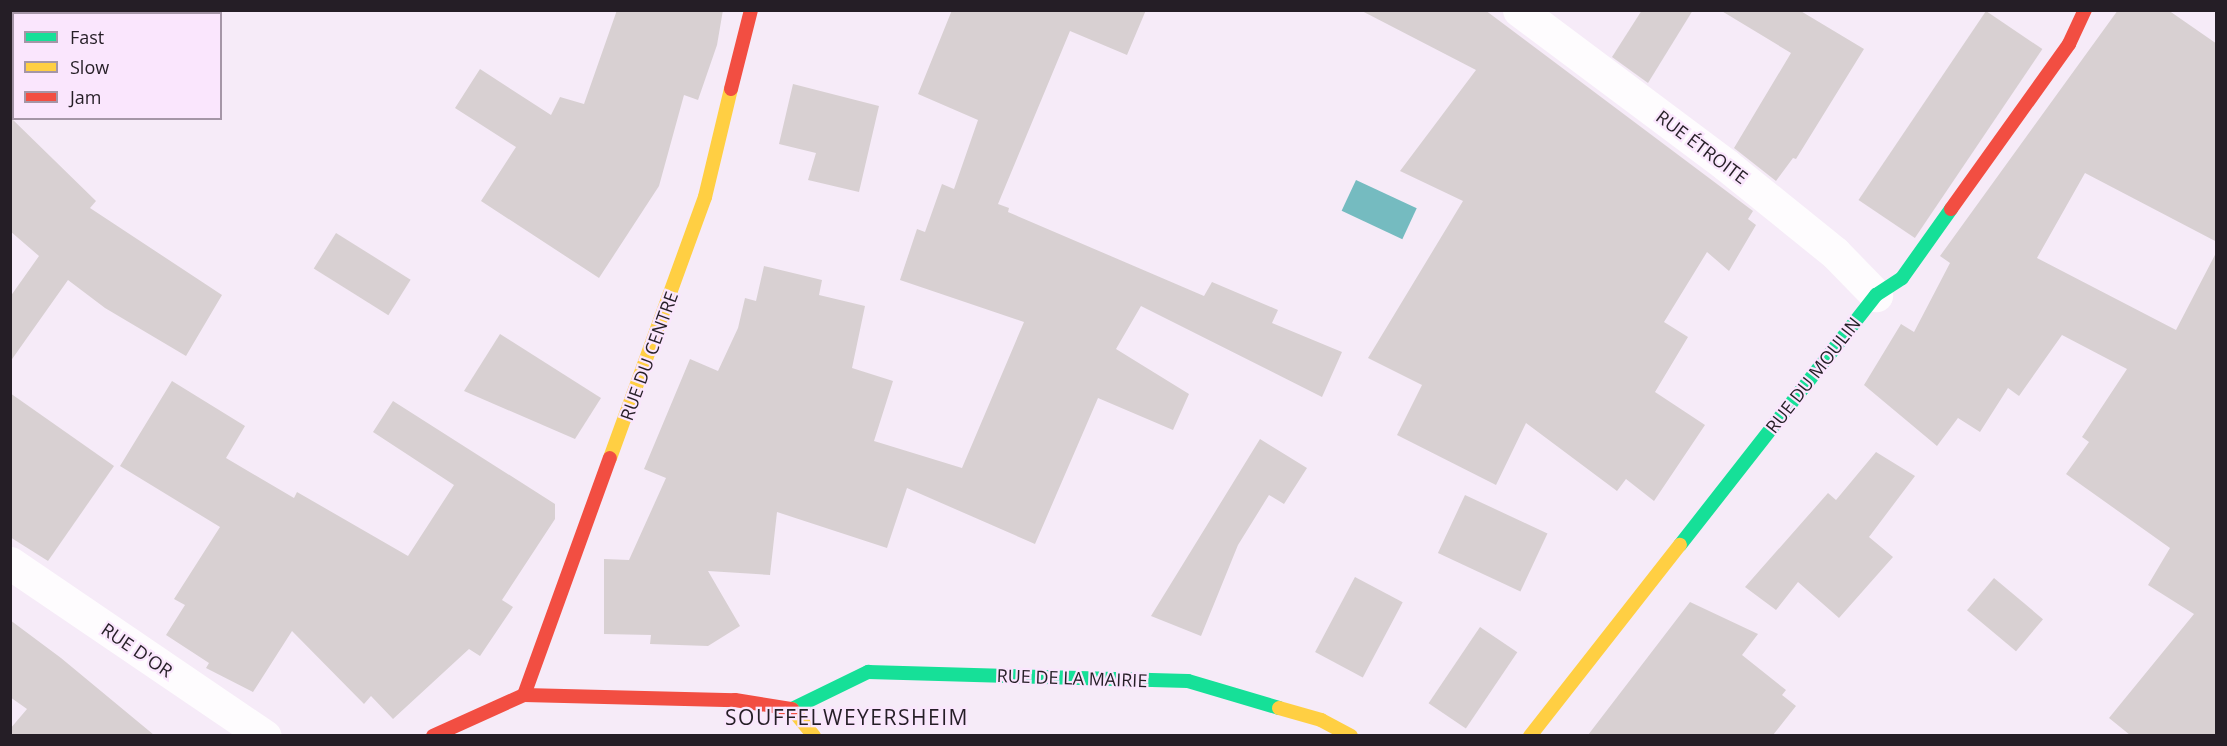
<!DOCTYPE html>
<meta charset="utf-8">
<style>
body{margin:0}
#map{position:relative;width:2227px;height:746px;overflow:hidden;background:#f6ebf8;font-family:"Open Sans",sans-serif}
div>[style]{position:absolute}
[style*='--x']{left:calc(var(--x)*1px);top:calc(var(--y)*1px);width:calc(var(--w)*1px);rotate:calc(var(--a)*1deg)}
.water>*{inset:0;background:#75bbc0;transform-origin:0 0}
.building>*{inset:0;background:#d8d0d2;transform-origin:0 0}
.street>*{height:33px;margin:-16.5px;padding:0 16.5px;transform-origin:16.5px;border-radius:16.5px;background:#fefcfe}
.fast>*{height:14px;margin:-7px;padding:0 7px;transform-origin:7px;border-radius:7px;background:#16e098}
.slow>*{height:14px;margin:-7px;padding:0 7px;transform-origin:7px;border-radius:7px;background:#ffcf43}
.jam>*{height:14px;margin:-7px;padding:0 7px;transform-origin:7px;border-radius:7px;background:#f24e42}
span{translate:-50% -50%;white-space:nowrap;text-align:center;line-height:1.15;-webkit-text-stroke:4.5px #fae6fd;paint-order:stroke}
.street-label{font-size:18px;color:#251e26}
.quarter-label{font-size:21px;color:#251e26;letter-spacing:1.5px}
.frame{position:absolute;inset:0;border:12px solid #251e26;pointer-events:none}
.legend{position:absolute;left:12px;top:12px;width:210px;height:108px;box-sizing:border-box;background:#fae6fd;border:2px solid #a596a7;margin:0;padding:8px 10px;list-style:none;font-size:18px;color:#251e26}
.legend li{display:flex;align-items:center;gap:12px;height:30px}
.legend b{width:30px;border:2px solid #a596a7}
</style>
<div id="map">
<div class="water">
<div style="left:1356px;top:180px;width:67px;height:34px;rotate:25deg"></div>
</div>
<div class="building">
<div style="clip-path:polygon(617px 10px,723px 10px,717px 45px,698px 100px,684px 95px,659px 186px,599px 278px,481px 201px,516px 147px,455px 108px,480px 69px,551px 115px,560px 97px,584px 104px)"></div>
<div style="clip-path:polygon(952px 10px,1146px 10px,1127px 55px,1070px 31px,998px 204px,1009px 208px,1008px 212px,1204px 296px,1212px 282px,1278px 310px,1272px 323px,1342px 352px,1322px 397px,1141px 306px,1116px 349px,1189px 394px,1173px 430px,1098px 398px,1035px 544px,907px 488px,887px 548px,777px 512px,770px 575px,708px 571px,740px 626px,708px 646px,650px 644px,651px 635px,604px 634px,604px 559px,629px 560px,666px 478px,644px 469px,690px 359px,718px 371px,738px 328px,745px 298px,756px 301px,764px 266px,822px 280px,819px 295px,865px 306px,852px 368px,893px 381px,874px 441px,962px 468px,1024px 322px,900px 280px,917px 229px,925px 232px,942px 184px,954px 189px,978px 120px,918px 94px)"></div>
<div style="clip-path:polygon(1360px 10px,1485px 10px,1753px 211px,1748px 219px,1756px 225px,1729px 271px,1707px 252px,1664px 322px,1688px 337px,1655px 392px,1705px 425px,1654px 501px,1626px 479px,1617px 491px,1526px 423px,1496px 485px,1397px 435px,1422px 385px,1368px 358px,1463px 201px,1400px 171px,1476px 70px)"></div>
<div style="clip-path:polygon(1642px 10px,1693px 10px,1648px 83px,1612px 57px)"></div>
<div style="clip-path:polygon(1720px 10px,1799px 10px,1864px 49px,1796px 159px,1793px 158px,1776px 181px,1734px 148px,1791px 53px)"></div>
<div style="clip-path:polygon(2118px 10px,2168px 10px,2217px 44px,2217px 242px,2085px 173px,2037px 258px,2176px 330px,2217px 251px,2217px 735px,2130px 735px,2109px 718px,2194px 614px,2148px 585px,2170px 548px,2066px 474px,2089px 442px,2082px 437px,2127px 369px,2062px 335px,2019px 396px,2008px 388px,1980px 432px,1958px 418px,1937px 446px,1864px 385px,1901px 324px,1914px 332px,1950px 263px,1940px 256px)"></div>
<div style="left:1986px;top:11px;width:68px;height:228px;rotate:34deg"></div>
<div style="clip-path:polygon(793px 84px,879px 106px,859px 192px,808px 180px,816px 153px,779px 144px)"></div>
<div style="clip-path:polygon(10px 117px,96px 201px,90px 208px,222px 295px,186px 356px,105px 308px,68px 280px,10px 362px,10px 297px,39px 256px,10px 231px)"></div>
<div style="left:336px;top:233px;width:88px;height:42px;rotate:32deg"></div>
<div style="clip-path:polygon(500px 334px,601px 398px,575px 439px,464px 391px)"></div>
<div style="clip-path:polygon(172px 381px,245px 426px,226px 458px,294px 498px,297px 492px,408px 556px,454px 485px,373px 432px,393px 401px,555px 504px,555px 519px,502px 600px,513px 607px,480px 656px,469px 649px,393px 719px,371px 696px,364px 704px,292px 631px,253px 692px,206px 668px,209px 663px,166px 635px,185px 605px,174px 599px,220px 527px,120px 466px)"></div>
<div style="clip-path:polygon(10px 393px,114px 466px,48px 561px,10px 537px)"></div>
<div style="clip-path:polygon(1260px 439px,1307px 468px,1284px 504px,1269px 495px,1238px 545px,1201px 636px,1151px 616px)"></div>
<div style="clip-path:polygon(1876px 452px,1915px 476px,1869px 537px,1893px 557px,1839px 618px,1798px 582px,1776px 610px,1745px 587px,1828px 493px,1836px 500px)"></div>
<div style="left:1465px;top:495px;width:91px;height:64px;rotate:25deg"></div>
<div style="left:1355px;top:577px;width:54px;height:85px;rotate:28deg"></div>
<div style="left:1994px;top:578px;width:64px;height:42px;rotate:40deg"></div>
<div style="clip-path:polygon(1690px 602px,1758px 634px,1742px 655px,1786px 690px,1782px 695px,1796px 706px,1773px 735px,1588px 735px)"></div>
<div style="clip-path:polygon(10px 620px,61px 658px,154px 735px,10px 735px,10px 729px,27px 709px,10px 697px)"></div>
<div style="left:1480px;top:627px;width:45px;height:92px;rotate:34deg"></div>
</div>
<div class="street">
<div style="--x:1519;--y:10;--w:259;--a:36.8"></div>
<div style="--x:1726;--y:165;--w:140;--a:38.9"></div>
<div style="--x:1835;--y:253;--w:59;--a:45.7"></div>
<div style="--x:10;--y:563;--w:308;--a:34.2"></div>
</div>
<div class="fast">
<div style="--x:1680;--y:545;--w:318;--a:-51.9"></div>
<div style="--x:1876;--y:295;--w:31;--a:-33"></div>
<div style="--x:1902;--y:278;--w:85;--a:-54.6"></div>
<div style="--x:792;--y:709;--w:85;--a:-26"></div>
<div style="--x:868;--y:672;--w:320;--a:1.6"></div>
<div style="--x:1188;--y:681;--w:95;--a:16.5"></div>
</div>
<div class="slow">
<div style="--x:610;--y:458;--w:278;--a:-70"></div>
<div style="--x:705;--y:197;--w:111;--a:-76.5"></div>
<div style="--x:1279;--y:708;--w:44;--a:15.9"></div>
<div style="--x:1321;--y:720;--w:34;--a:28"></div>
<div style="--x:792;--y:709;--w:35;--a:51"></div>
<div style="--x:1530;--y:736;--w:243;--a:-51.9"></div>
</div>
<div class="jam">
<div style="--x:731;--y:89;--w:81;--a:-75.8"></div>
<div style="--x:1951;--y:209;--w:203;--a:-54.4"></div>
<div style="--x:2069;--y:44;--w:38;--a:-65"></div>
<div style="--x:524;--y:695;--w:252;--a:-70.1"></div>
<div style="--x:433;--y:736;--w:100;--a:-24.3"></div>
<div style="--x:524;--y:695;--w:211;--a:1.4"></div>
<div style="--x:735;--y:700;--w:58;--a:9"></div>
</div>
<div class="street-label">
<span style="left:1702px;top:147px;rotate:37deg">RUE ÉTROITE</span>
<span style="left:649px;top:356px;rotate:-70deg">RUE DU CENTRE</span>
<span style="left:1813px;top:375px;rotate:-52deg">RUE DU MOULIN</span>
<span style="left:137px;top:650px;rotate:34deg">RUE D'OR</span>
<span style="left:1072px;top:678px;rotate:2deg">RUE DE LA MAIRIE</span>
</div>
<div class="quarter-label">
<span style="left:847px;top:717px">SOUFFELWEYERSHEIM</span>
</div>
<div class="frame"></div>
<ul class="legend">
<li><b style="height:8px;background:#16e098"></b>Fast</li>
<li><b style="height:8px;background:#ffcf43"></b>Slow</li>
<li><b style="height:8px;background:#f24e42"></b>Jam</li>
</ul>
</div>
